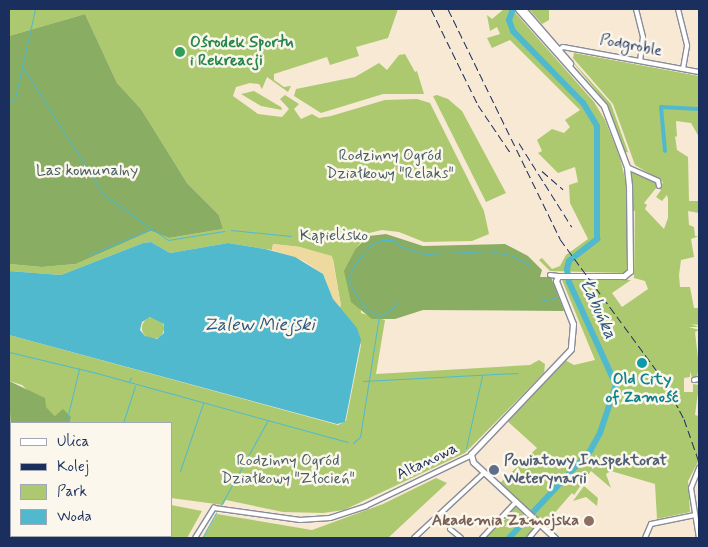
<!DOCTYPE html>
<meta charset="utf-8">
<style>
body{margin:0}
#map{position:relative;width:708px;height:547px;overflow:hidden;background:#f7e9d4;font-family:Mynerve,sans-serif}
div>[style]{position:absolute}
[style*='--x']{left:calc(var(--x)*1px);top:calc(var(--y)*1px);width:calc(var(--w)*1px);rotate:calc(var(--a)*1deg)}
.green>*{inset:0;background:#acc96f}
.round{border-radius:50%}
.forest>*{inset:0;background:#89ad62}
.sand>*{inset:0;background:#eeda9e}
.water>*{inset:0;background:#51b9ce}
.stream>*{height:1px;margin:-0.5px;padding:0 0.5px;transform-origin:0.5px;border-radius:0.5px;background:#51b9ce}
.canal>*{height:4px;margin:-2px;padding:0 2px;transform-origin:2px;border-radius:2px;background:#51b9ce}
.river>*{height:6px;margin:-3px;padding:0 3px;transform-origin:3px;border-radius:3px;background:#51b9ce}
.roads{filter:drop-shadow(1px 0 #898c99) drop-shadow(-1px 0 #898c99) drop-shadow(0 1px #898c99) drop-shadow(0 -1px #898c99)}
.minor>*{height:4px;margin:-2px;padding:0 2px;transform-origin:2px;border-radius:2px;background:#fff}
.tertiary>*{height:5px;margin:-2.5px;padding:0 2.5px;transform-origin:2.5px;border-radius:2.5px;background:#fff}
.rail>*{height:1px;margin-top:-0.5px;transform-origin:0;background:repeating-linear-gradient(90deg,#1b2f5e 0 8px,transparent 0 12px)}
.dots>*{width:14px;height:14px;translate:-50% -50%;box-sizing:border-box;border:2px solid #fbf7ec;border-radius:50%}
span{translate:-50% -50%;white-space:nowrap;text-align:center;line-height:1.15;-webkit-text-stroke:5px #fbf7ec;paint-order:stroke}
.leisure-label{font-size:16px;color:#27864d;font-weight:700}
.left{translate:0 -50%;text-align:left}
.street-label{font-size:16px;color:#1b2f5e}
.park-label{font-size:16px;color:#465d63}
.culture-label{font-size:16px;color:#0d838f;font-weight:700}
.service-label{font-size:16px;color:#4e5e75;font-weight:700}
.education-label{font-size:16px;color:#785e54;font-weight:700}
.right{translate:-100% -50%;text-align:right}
.water-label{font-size:18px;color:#2b5880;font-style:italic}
.frame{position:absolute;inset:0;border:10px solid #1b2f5e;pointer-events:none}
.legend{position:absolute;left:10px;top:422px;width:162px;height:115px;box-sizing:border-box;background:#fbf7ec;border:1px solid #a1a7b3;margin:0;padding:6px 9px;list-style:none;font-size:15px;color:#1b2f5e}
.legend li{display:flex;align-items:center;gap:10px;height:25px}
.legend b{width:25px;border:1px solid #a1a7b3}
</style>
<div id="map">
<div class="green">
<div style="clip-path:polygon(9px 9px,398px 9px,388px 38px,356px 47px,359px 56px,330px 65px,327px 57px,274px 74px,274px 80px,284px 87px,291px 86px,288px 92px,267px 77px,262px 89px,259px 84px,250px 83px,236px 87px,233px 96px,258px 114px,282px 117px,289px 109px,280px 99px,285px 95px,299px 104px,294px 109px,301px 119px,312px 114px,319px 118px,331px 116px,385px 100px,417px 99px,430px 103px,484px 211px,489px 234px,472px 241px,424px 242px,399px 232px,382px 230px,369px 233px,356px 248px,361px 313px,385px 320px,376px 374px,530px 365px,539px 360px,545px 364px,544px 373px,465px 453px,344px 510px,323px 513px,283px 512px,226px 500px,223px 505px,171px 498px,171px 423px,70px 423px,71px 417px,55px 416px,22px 385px,9px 381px,9px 335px,338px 425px,346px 421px,361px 345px,351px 322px,338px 307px,341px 306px,333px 259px,300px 247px,273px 244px,272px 250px,228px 243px,170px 253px,151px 242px,143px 243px,61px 275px,9px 271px,9px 264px,42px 267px,76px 264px,151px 231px,169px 238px,223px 229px,219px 215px,187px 183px,141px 109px,117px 83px,85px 14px,9px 36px)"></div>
<div style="clip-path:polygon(504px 9px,512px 9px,594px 102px,605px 120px,620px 158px,626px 182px,629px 267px,625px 273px,550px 271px,539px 260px,542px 258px,552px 269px,560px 266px,566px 255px,588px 239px,570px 203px,569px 185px,578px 182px,575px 167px,558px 173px,538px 153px,542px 151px,537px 140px,552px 129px,564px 133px,570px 127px,565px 120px,580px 110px,510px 40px,492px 48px,487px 38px,500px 34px,497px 27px,490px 31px,487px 15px,492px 19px)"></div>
<div style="clip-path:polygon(529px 9px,549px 9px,549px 20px,542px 24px)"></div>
<div style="clip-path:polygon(evenodd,574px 53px,699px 76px,699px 137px,691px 123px,676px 121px,677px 137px,675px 136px,677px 150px,688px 157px,689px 201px,699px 201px,699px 213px,688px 211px,689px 225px,694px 227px,695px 236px,699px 236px,691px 239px,694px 257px,681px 260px,679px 275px,680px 287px,690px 287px,694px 308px,699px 308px,699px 325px,691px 324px,699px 327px,689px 327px,699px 330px,695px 332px,699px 367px,697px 377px,692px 377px,690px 372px,690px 377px,684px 378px,684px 392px,693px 392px,693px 384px,699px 385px,695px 415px,699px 416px,699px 460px,688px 481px,690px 512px,657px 519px,655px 484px,611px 471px,606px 474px,611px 488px,591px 471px,574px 495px,572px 493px,545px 524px,500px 483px,537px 448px,506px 420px,565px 360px,574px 365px,595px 360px,562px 280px,631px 280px,612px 293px,622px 307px,648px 289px,645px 281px,634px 278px,635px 211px,632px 211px,630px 172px,632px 170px,658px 182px,661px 187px,663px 182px,635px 165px,613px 104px,573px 58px,574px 53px,657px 187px,661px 190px,656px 197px,662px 201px,667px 195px,668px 199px,668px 218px,664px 229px,645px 209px,647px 205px,644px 203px,657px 187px)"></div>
<div style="clip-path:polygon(405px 54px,415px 72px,417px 71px,424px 94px,383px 94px,321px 113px,294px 96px,296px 89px,355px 77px,379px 63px,387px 70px,399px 55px)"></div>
<div style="clip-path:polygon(567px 55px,611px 104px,628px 152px,625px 153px,607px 104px)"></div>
<div style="clip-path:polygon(254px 91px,281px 107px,282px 110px,261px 106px,241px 94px)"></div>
<div style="clip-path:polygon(437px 95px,448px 99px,462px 111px,506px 193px,486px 202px,433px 96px)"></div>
<div class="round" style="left:142px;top:317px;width:22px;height:22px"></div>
<div style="clip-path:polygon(436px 478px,447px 483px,388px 538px,203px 538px,217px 514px,312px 530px,383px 504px)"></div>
<div style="clip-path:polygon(584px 486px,598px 498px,597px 506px,586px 497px,573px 501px)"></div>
<div style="clip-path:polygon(171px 505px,202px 511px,187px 538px,14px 538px,171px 536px)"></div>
<div style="clip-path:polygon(515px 506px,536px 526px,526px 538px,485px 538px)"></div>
</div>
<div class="forest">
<div style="clip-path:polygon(85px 14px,117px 83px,141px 109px,187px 183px,219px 215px,223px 229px,169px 238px,151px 231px,76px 264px,42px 267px,9px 264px,9px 36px)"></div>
<div style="clip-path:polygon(386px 234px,423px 246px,505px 244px,528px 256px,542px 270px,540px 277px,551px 277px,564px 311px,423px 310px,395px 319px,372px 319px,351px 302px,344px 271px,356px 248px,369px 236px)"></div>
<div style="clip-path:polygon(9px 381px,45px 398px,46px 407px,55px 416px,63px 409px,71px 417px,70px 423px,11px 423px,11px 441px)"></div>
</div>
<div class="sand">
<div style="clip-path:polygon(273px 244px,300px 247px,332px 256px,341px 306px,338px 307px,333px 299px,323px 274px,304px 261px,272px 250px)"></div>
</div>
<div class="water">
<div style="clip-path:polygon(evenodd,151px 242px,170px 253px,228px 243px,265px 249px,295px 257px,323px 274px,333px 299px,357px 328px,361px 340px,345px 422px,337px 424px,9px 335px,9px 271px,61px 275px,143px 243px,151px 242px,150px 317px,164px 324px,164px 333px,157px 339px,145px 336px,140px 330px,142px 322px,150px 317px)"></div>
</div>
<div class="stream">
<div style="--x:22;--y:66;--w:153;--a:57.6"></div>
<div style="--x:104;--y:195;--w:78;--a:35.1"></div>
<div style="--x:168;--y:240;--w:57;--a:-9.1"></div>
<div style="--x:9;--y:102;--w:7;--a:-34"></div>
<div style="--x:15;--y:98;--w:91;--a:-77.3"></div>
<div style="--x:231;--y:230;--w:60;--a:5.7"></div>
<div style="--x:89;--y:255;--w:67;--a:-22.8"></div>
<div style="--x:530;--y:265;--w:22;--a:-153"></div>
<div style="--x:510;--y:255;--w:21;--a:-169"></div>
<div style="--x:489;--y:251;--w:64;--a:177.3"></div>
<div style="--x:425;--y:254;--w:26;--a:-162"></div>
<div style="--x:400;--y:246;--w:9;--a:-139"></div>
<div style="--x:393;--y:240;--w:12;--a:180"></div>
<div style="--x:381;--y:240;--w:10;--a:156"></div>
<div style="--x:372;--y:244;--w:28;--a:131"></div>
<div style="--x:354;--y:265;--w:17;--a:111"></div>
<div style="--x:348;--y:281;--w:29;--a:59"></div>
<div style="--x:363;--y:306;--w:19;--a:32"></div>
<div style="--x:379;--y:316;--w:11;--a:-27"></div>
<div style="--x:389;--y:311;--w:13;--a:-48"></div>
<div style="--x:398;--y:301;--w:142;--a:0"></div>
<div style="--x:540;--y:301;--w:17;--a:-13"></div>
<div style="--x:9;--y:352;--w:86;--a:13.4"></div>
<div style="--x:93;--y:372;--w:264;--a:15.4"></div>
<div style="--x:363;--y:381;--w:155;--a:-3"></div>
<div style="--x:129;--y:382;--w:5;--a:-68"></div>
<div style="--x:66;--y:423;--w:56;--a:-76.5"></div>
<div style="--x:123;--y:423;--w:39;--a:-72"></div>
<div style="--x:353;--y:443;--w:9;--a:-41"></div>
<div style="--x:360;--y:437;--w:122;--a:-81.1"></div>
<div style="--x:466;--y:448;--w:74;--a:-77.5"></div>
<div style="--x:180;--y:471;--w:72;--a:-71.3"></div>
<div style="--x:221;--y:505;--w:97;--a:-61.1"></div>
<div style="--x:202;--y:538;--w:29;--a:-61"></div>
</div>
<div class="canal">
<div style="--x:665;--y:151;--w:44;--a:-95.2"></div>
<div style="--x:661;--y:107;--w:38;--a:3"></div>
</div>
<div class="river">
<div style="--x:509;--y:538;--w:119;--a:-47"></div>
<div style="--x:590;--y:451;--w:21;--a:-61"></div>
<div style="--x:600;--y:433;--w:51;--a:-71.6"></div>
<div style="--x:616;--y:385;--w:113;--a:-114.5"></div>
<div style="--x:569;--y:282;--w:13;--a:-99"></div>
<div style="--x:567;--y:269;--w:8;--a:-76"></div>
<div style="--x:569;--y:261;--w:36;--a:-38"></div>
<div style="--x:597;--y:239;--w:113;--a:-90"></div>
<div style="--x:597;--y:126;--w:27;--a:-121"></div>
<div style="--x:583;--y:103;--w:100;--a:-134.2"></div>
<div style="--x:513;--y:31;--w:12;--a:-110"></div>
<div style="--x:509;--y:20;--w:12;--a:-70"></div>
</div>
<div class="roads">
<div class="minor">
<div style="--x:636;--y:9;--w:29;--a:76"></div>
<div style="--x:643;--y:37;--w:24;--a:97"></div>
<div style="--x:678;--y:9;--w:38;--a:76"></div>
<div style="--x:687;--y:46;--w:23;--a:100"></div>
<div style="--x:557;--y:51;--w:7;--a:-34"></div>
<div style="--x:563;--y:47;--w:11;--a:10"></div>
<div style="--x:574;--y:49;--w:127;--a:10.4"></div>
<div style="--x:627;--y:167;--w:34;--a:24"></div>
<div style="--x:658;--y:181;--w:5;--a:79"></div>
<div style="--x:550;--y:275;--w:8;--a:7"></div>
<div style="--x:694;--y:380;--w:5;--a:-11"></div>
<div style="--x:450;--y:529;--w:14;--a:39"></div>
<div style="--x:195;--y:538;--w:36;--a:-58"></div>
<div style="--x:214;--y:508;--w:87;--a:7.9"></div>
<div style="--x:300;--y:520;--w:30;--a:-4"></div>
<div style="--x:330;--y:518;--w:38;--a:-18"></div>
<div style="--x:366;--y:506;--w:115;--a:-25.7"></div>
<div style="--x:414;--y:538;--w:96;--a:-42.9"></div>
<div style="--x:482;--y:538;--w:50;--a:-46.6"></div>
<div style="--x:529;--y:538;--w:17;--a:-50"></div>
<div style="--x:645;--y:538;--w:15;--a:-67"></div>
<div style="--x:651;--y:524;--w:45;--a:-11.6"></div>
<div style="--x:699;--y:538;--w:51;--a:-99.1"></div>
<div style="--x:691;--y:488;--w:22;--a:-68"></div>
</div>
<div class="tertiary">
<div style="--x:518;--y:9;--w:130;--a:48.4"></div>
<div style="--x:604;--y:106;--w:65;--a:69.3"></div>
<div style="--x:627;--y:167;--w:18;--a:84"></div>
<div style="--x:629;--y:185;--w:86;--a:89.3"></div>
<div style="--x:630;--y:271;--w:8;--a:140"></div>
<div style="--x:624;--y:276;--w:66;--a:180"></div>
<div style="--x:558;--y:276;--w:5;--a:112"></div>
<div style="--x:556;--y:281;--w:46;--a:68.4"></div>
<div style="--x:573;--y:324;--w:25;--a:95"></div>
<div style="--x:571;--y:349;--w:145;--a:133.6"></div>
<div style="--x:471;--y:454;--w:8;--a:76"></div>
<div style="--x:473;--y:462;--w:112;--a:42.8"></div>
<div style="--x:523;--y:9;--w:72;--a:49"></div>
</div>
</div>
<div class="rail">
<div style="--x:431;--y:9;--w:107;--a:63.9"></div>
<div style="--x:478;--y:105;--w:57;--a:55.8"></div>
<div style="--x:448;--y:9;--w:256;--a:64"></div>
<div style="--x:560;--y:239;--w:174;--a:53.7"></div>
<div style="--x:663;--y:379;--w:45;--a:62.3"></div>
<div style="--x:684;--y:419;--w:46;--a:70.8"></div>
<div style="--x:519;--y:143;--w:99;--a:57.8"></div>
<div style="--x:542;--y:171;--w:28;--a:41"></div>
</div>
<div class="dots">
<div style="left:180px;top:52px;background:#2e9e5b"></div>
<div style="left:642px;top:363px;background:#0f9aa8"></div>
<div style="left:494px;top:470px;background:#5c6f8a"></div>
<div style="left:589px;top:521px;background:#8d6e63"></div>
</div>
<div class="leisure-label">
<span class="left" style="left:190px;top:52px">Ośrodek Sportu<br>i Rekreacji</span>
</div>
<div class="street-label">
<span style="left:631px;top:46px;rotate:11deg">Podgroble</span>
<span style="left:427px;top:462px;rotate:-26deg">Altanowa</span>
</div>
<div class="park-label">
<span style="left:390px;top:165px">Rodzinny Ogród<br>Działkowy "Relaks"</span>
<span style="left:87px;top:171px">Las komunalny</span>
<span style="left:334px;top:236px">Kąpielisko</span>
<span style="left:288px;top:470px">Rodzinny Ogród<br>Działkowy "Złocień"</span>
</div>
<div class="culture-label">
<span style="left:642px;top:389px">Old City<br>of Zamość</span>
</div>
<div class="service-label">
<span class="left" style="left:504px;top:470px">Powiatowy Inspektorat<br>Weterynarii</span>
</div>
<div class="education-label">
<span class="right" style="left:579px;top:521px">Akademia Zamojska</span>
</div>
<div class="water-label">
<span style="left:598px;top:309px;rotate:66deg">Łabuńka</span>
<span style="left:259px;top:325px">Zalew Miejski</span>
</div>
<div class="frame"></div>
<ul class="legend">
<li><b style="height:6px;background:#fff"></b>Ulica</li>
<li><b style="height:6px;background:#1b2f5e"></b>Kolej</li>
<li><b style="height:14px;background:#acc96f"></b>Park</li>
<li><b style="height:14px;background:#51b9ce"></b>Woda</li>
</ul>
</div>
